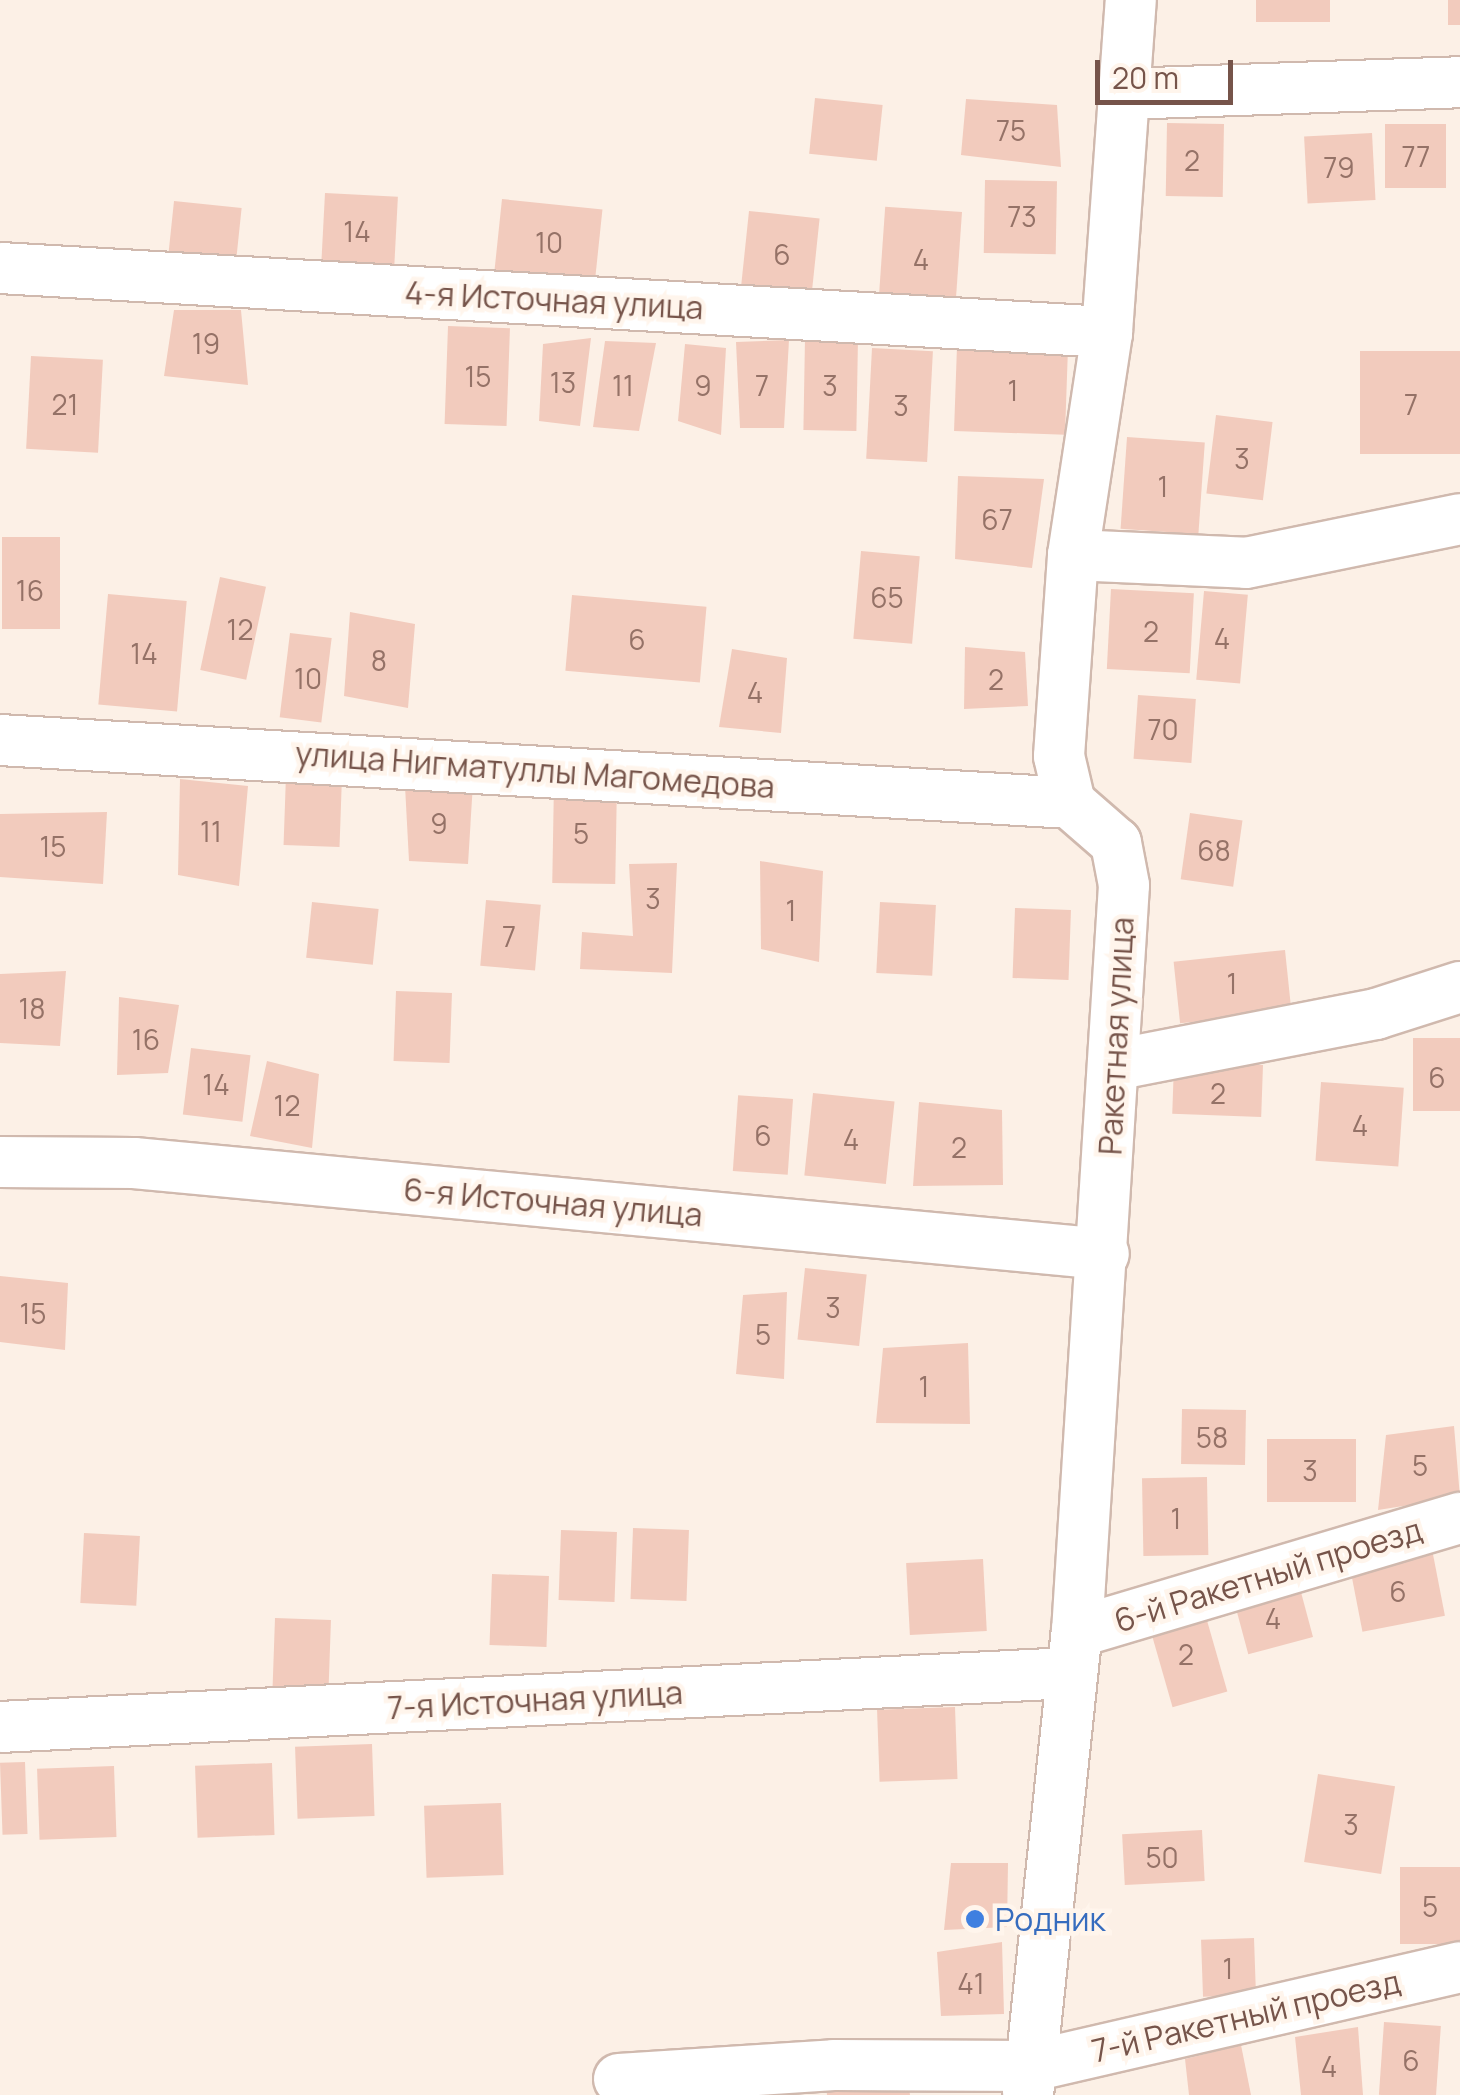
<!DOCTYPE html>
<meta charset="utf-8">
<style>
body{margin:0}
#map{position:relative;width:1460px;height:2095px;overflow:hidden;background:#fcf0e6;font-family:Manrope,sans-serif}
div>[style]{position:absolute}
[style*='--x']{left:calc(var(--x)*1px);top:calc(var(--y)*1px);width:calc(var(--w)*1px);rotate:calc(var(--a)*1deg)}
.building>*{inset:0;background:#f2cbbd;transform-origin:0 0}
.roads{filter:drop-shadow(2px 0 #d0b9ae) drop-shadow(-2px 0 #d0b9ae) drop-shadow(0 2px #d0b9ae) drop-shadow(0 -2px #d0b9ae)}
.minor>*{height:50px;margin:-25px;padding:0 25px;transform-origin:25px;border-radius:25px;background:#fff}
.dots>*{width:28px;height:28px;translate:-50% -50%;box-sizing:border-box;border:5px solid #fff5ec;border-radius:50%}
span{translate:-50% -50%;white-space:nowrap;text-align:center;line-height:1.15;-webkit-text-stroke:9px #fff5ec;paint-order:stroke}
.number-label{font-size:28px;color:#957267}
.number-label span{-webkit-text-stroke-width:0}
.street-label{font-size:32px;color:#76544a}
.shop-label{font-size:32px;color:#366cbe}
.left{translate:0 -50%;text-align:left}
.scale{position:absolute;left:1095px;top:60px;width:138px;height:45px;box-sizing:border-box;border:5px solid #76544a;border-top:0;padding-left:12px;font-size:30px;line-height:35px;white-space:nowrap;color:#76544a;-webkit-text-stroke:8px #fff5ec;paint-order:stroke}
</style>
<div id="map">
<div class="building">
<div style="left:1256px;top:0;width:74px;height:22px"></div>
<div style="left:1448px;top:0;width:12px;height:25px"></div>
<div style="left:815px;top:98px;width:68px;height:56px;rotate:6deg"></div>
<div style="clip-path:polygon(966px 99px,1057px 105px,1061px 167px,961px 155px)"></div>
<div style="left:1167px;top:123px;width:57px;height:73px;rotate:1deg"></div>
<div style="left:1385px;top:124px;width:61px;height:64px"></div>
<div style="left:1372px;top:133px;width:67px;height:68px;rotate:87deg"></div>
<div style="left:985px;top:180px;width:72px;height:73px;rotate:1deg"></div>
<div style="left:325px;top:193px;width:73px;height:71px;rotate:3deg"></div>
<div style="left:502px;top:199px;width:101px;height:76px;rotate:6deg"></div>
<div style="left:174px;top:201px;width:68px;height:56px;rotate:6deg"></div>
<div style="left:749px;top:211px;width:71px;height:80px;rotate:6deg"></div>
<div style="left:962px;top:212px;width:94px;height:77px;rotate:94deg"></div>
<div style="clip-path:polygon(174px 310px,241px 310px,248px 385px,164px 376px)"></div>
<div style="left:448px;top:326px;width:62px;height:98px;rotate:2deg"></div>
<div style="clip-path:polygon(591px 338px,580px 426px,539px 421px,543px 344px)"></div>
<div style="left:805px;top:338px;width:53px;height:92px;rotate:1deg"></div>
<div style="clip-path:polygon(789px 340px,784px 428px,740px 428px,736px 342px)"></div>
<div style="clip-path:polygon(605px 341px,656px 343px,639px 431px,593px 427px)"></div>
<div style="clip-path:polygon(685px 344px,726px 348px,721px 435px,678px 421px)"></div>
<div style="left:957px;top:346px;width:111px;height:85px;rotate:2deg"></div>
<div style="left:872px;top:348px;width:61px;height:111px;rotate:3deg"></div>
<div style="left:1460px;top:351px;width:103px;height:100px;rotate:90deg"></div>
<div style="left:31px;top:356px;width:72px;height:93px;rotate:3deg"></div>
<div style="left:1216px;top:415px;width:57px;height:79px;rotate:7deg"></div>
<div style="left:1127px;top:437px;width:78px;height:92px;rotate:4deg"></div>
<div style="clip-path:polygon(958px 476px,1044px 479px,1032px 568px,955px 559px)"></div>
<div style="left:2px;top:537px;width:58px;height:92px"></div>
<div style="left:861px;top:551px;width:59px;height:88px;rotate:5deg"></div>
<div style="left:220px;top:577px;width:47px;height:95px;rotate:12deg"></div>
<div style="left:1111px;top:589px;width:83px;height:80px;rotate:3deg"></div>
<div style="left:1204px;top:591px;width:44px;height:89px;rotate:5deg"></div>
<div style="left:108px;top:594px;width:79px;height:111px;rotate:5deg"></div>
<div style="left:572px;top:595px;width:135px;height:76px;rotate:5deg"></div>
<div style="clip-path:polygon(350px 612px,415px 624px,408px 708px,344px 696px)"></div>
<div style="left:290px;top:633px;width:42px;height:85px;rotate:7deg"></div>
<div style="clip-path:polygon(965px 647px,1025px 652px,1028px 706px,964px 709px)"></div>
<div style="clip-path:polygon(732px 649px,787px 658px,781px 733px,719px 727px)"></div>
<div style="left:1138px;top:695px;width:58px;height:64px;rotate:4deg"></div>
<div style="left:286px;top:775px;width:56px;height:70px;rotate:2deg"></div>
<div style="clip-path:polygon(180px 779px,248px 786px,239px 886px,178px 875px)"></div>
<div style="left:554px;top:782px;width:63px;height:101px;rotate:1deg"></div>
<div style="clip-path:polygon(473px 783px,468px 864px,409px 861px,405px 786px)"></div>
<div style="clip-path:polygon(107px 812px,103px 884px,0 877px,0 814px)"></div>
<div style="left:1190px;top:813px;width:53px;height:67px;rotate:8deg"></div>
<div style="clip-path:polygon(760px 861px,823px 871px,819px 962px,761px 949px)"></div>
<div style="clip-path:polygon(677px 863px,672px 973px,580px 969px,582px 932px,633px 936px,629px 864px)"></div>
<div style="left:486px;top:900px;width:55px;height:66px;rotate:5deg"></div>
<div style="left:312px;top:902px;width:67px;height:56px;rotate:6deg"></div>
<div style="left:880px;top:902px;width:56px;height:71px;rotate:3deg"></div>
<div style="left:1015px;top:908px;width:56px;height:70px;rotate:2deg"></div>
<div style="left:1285px;top:950px;width:62px;height:112px;rotate:84deg"></div>
<div style="clip-path:polygon(66px 971px,60px 1046px,0 1043px,0 974px)"></div>
<div style="left:396px;top:991px;width:56px;height:70px;rotate:2deg"></div>
<div style="clip-path:polygon(119px 997px,179px 1005px,168px 1073px,117px 1075px)"></div>
<div style="left:1460px;top:1038px;width:73px;height:47px;rotate:90deg"></div>
<div style="left:191px;top:1048px;width:60px;height:67px;rotate:7deg"></div>
<div style="clip-path:polygon(267px 1061px,319px 1074px,312px 1148px,250px 1136px)"></div>
<div style="left:1263px;top:1065px;width:52px;height:89px;rotate:92deg"></div>
<div style="left:1321px;top:1082px;width:83px;height:79px;rotate:4deg"></div>
<div style="left:813px;top:1093px;width:82px;height:83px;rotate:6deg"></div>
<div style="left:793px;top:1099px;width:76px;height:55px;rotate:94deg"></div>
<div style="clip-path:polygon(919px 1102px,1002px 1110px,1003px 1185px,913px 1186px)"></div>
<div style="left:805px;top:1268px;width:62px;height:72px;rotate:6deg"></div>
<div style="clip-path:polygon(0 1276px,68px 1283px,65px 1350px,0 1342px)"></div>
<div style="clip-path:polygon(787px 1292px,784px 1379px,736px 1374px,743px 1295px)"></div>
<div style="clip-path:polygon(968px 1343px,970px 1424px,876px 1423px,883px 1348px)"></div>
<div style="left:1182px;top:1409px;width:64px;height:55px;rotate:1deg"></div>
<div style="clip-path:polygon(1454px 1426px,1460px 1497px,1378px 1510px,1386px 1435px)"></div>
<div style="left:1267px;top:1439px;width:89px;height:63px"></div>
<div style="left:1207px;top:1477px;width:78px;height:65px;rotate:89deg"></div>
<div style="left:633px;top:1528px;width:56px;height:71px;rotate:2deg"></div>
<div style="left:561px;top:1530px;width:56px;height:70px;rotate:2deg"></div>
<div style="left:84px;top:1533px;width:56px;height:70px;rotate:3deg"></div>
<div style="left:1431px;top:1544px;width:73px;height:84px;rotate:79deg"></div>
<div style="left:983px;top:1559px;width:72px;height:77px;rotate:87deg"></div>
<div style="left:492px;top:1574px;width:57px;height:71px;rotate:2deg"></div>
<div style="left:1298px;top:1581px;width:58px;height:67px;rotate:75deg"></div>
<div style="left:1202px;top:1603px;width:92px;height:57px;rotate:74deg"></div>
<div style="left:275px;top:1618px;width:56px;height:70px;rotate:2deg"></div>
<div style="left:955px;top:1707px;width:72px;height:78px;rotate:88deg"></div>
<div style="left:372px;top:1744px;width:72px;height:77px;rotate:88deg"></div>
<div style="left:25px;top:1762px;width:72px;height:25px;rotate:88deg"></div>
<div style="left:272px;top:1763px;width:72px;height:77px;rotate:88deg"></div>
<div style="left:114px;top:1766px;width:71px;height:77px;rotate:88deg"></div>
<div style="left:1318px;top:1774px;width:78px;height:89px;rotate:9deg"></div>
<div style="left:501px;top:1803px;width:72px;height:77px;rotate:88deg"></div>
<div style="left:1202px;top:1830px;width:51px;height:80px;rotate:87deg"></div>
<div style="clip-path:polygon(951px 1863px,1008px 1863px,1007px 1927px,944px 1930px)"></div>
<div style="left:1460px;top:1867px;width:77px;height:60px;rotate:90deg"></div>
<div style="left:1254px;top:1938px;width:57px;height:53px;rotate:88deg"></div>
<div style="clip-path:polygon(1002px 1942px,1004px 2014px,941px 2016px,937px 1952px)"></div>
<div style="left:1384px;top:2022px;width:57px;height:73px;rotate:4deg"></div>
<div style="clip-path:polygon(1358px 2027px,1363px 2095px,1301px 2095px,1295px 2037px)"></div>
<div style="clip-path:polygon(1241px 2045px,1251px 2095px,1189px 2095px,1185px 2059px)"></div>
<div style="clip-path:polygon(908px 2081px,910px 2095px,827px 2095px,826px 2085px)"></div>
</div>
<div class="roads">
<div class="minor">
<div style="--x:1123;--y:94;--w:337;--a:-2"></div>
<div style="--x:0;--y:268;--w:1109;--a:3.31"></div>
<div style="--x:1073;--y:555;--w:173;--a:2.6"></div>
<div style="--x:1246;--y:563;--w:218;--a:-11.6"></div>
<div style="--x:0;--y:740;--w:1072;--a:3.37"></div>
<div style="--x:1114;--y:1065;--w:267;--a:-11"></div>
<div style="--x:1376;--y:1014;--w:88;--a:-17.8"></div>
<div style="--x:0;--y:1162;--w:134;--a:0.4"></div>
<div style="--x:134;--y:1163;--w:974;--a:5.36"></div>
<div style="--x:1077;--y:1632;--w:400;--a:-16.6"></div>
<div style="--x:0;--y:1727;--w:1072;--a:-2.89"></div>
<div style="--x:619;--y:2079;--w:215;--a:-3.7"></div>
<div style="--x:834;--y:2065;--w:198;--a:0.3"></div>
<div style="--x:1032;--y:2066;--w:439;--a:-13"></div>
<div style="--x:1028;--y:2095;--w:466;--a:-84"></div>
<div style="--x:1077;--y:1632;--w:748;--a:-86.4"></div>
<div style="--x:1124;--y:885;--w:43;--a:-100.8"></div>
<div style="--x:1116;--y:843;--w:61;--a:-139"></div>
<div style="--x:1070;--y:803;--w:48;--a:-103.2"></div>
<div style="--x:1059;--y:756;--w:201;--a:-86"></div>
<div style="--x:1073;--y:555;--w:226;--a:-81.3"></div>
<div style="--x:1107;--y:332;--w:333;--a:-85.9"></div>
</div>
</div>
<div class="dots">
<div style="left:975px;top:1919px;background:#3f7fe0"></div>
</div>
<div class="number-label">
<span style="left:1011px;top:130px">75</span>
<span style="left:1416px;top:156px">77</span>
<span style="left:1192px;top:160px">2</span>
<span style="left:1339px;top:167px">79</span>
<span style="left:1022px;top:216px">73</span>
<span style="left:357px;top:231px">14</span>
<span style="left:549px;top:242px">10</span>
<span style="left:782px;top:254px">6</span>
<span style="left:921px;top:259px">4</span>
<span style="left:206px;top:343px">19</span>
<span style="left:478px;top:376px">15</span>
<span style="left:563px;top:382px">13</span>
<span style="left:623px;top:385px">11</span>
<span style="left:703px;top:385px">9</span>
<span style="left:762px;top:385px">7</span>
<span style="left:830px;top:385px">3</span>
<span style="left:1013px;top:390px">1</span>
<span style="left:65px;top:404px">21</span>
<span style="left:1411px;top:404px">7</span>
<span style="left:901px;top:405px">3</span>
<span style="left:1242px;top:458px">3</span>
<span style="left:1163px;top:486px">1</span>
<span style="left:997px;top:519px">67</span>
<span style="left:30px;top:590px">16</span>
<span style="left:887px;top:597px">65</span>
<span style="left:240px;top:629px">12</span>
<span style="left:1151px;top:631px">2</span>
<span style="left:1222px;top:638px">4</span>
<span style="left:637px;top:639px">6</span>
<span style="left:144px;top:653px">14</span>
<span style="left:379px;top:660px">8</span>
<span style="left:308px;top:678px">10</span>
<span style="left:996px;top:679px">2</span>
<span style="left:755px;top:692px">4</span>
<span style="left:1163px;top:729px">70</span>
<span style="left:439px;top:823px">9</span>
<span style="left:211px;top:831px">11</span>
<span style="left:581px;top:833px">5</span>
<span style="left:53px;top:846px">15</span>
<span style="left:1214px;top:850px">68</span>
<span style="left:653px;top:898px">3</span>
<span style="left:791px;top:910px">1</span>
<span style="left:509px;top:936px">7</span>
<span style="left:1232px;top:983px">1</span>
<span style="left:32px;top:1008px">18</span>
<span style="left:146px;top:1039px">16</span>
<span style="left:1437px;top:1077px">6</span>
<span style="left:216px;top:1084px">14</span>
<span style="left:1218px;top:1093px">2</span>
<span style="left:287px;top:1105px">12</span>
<span style="left:1360px;top:1125px">4</span>
<span style="left:763px;top:1135px">6</span>
<span style="left:851px;top:1139px">4</span>
<span style="left:959px;top:1147px">2</span>
<span style="left:833px;top:1307px">3</span>
<span style="left:33px;top:1313px">15</span>
<span style="left:763px;top:1334px">5</span>
<span style="left:924px;top:1386px">1</span>
<span style="left:1212px;top:1437px">58</span>
<span style="left:1420px;top:1465px">5</span>
<span style="left:1310px;top:1470px">3</span>
<span style="left:1176px;top:1518px">1</span>
<span style="left:1398px;top:1591px">6</span>
<span style="left:1273px;top:1618px">4</span>
<span style="left:1186px;top:1654px">2</span>
<span style="left:1351px;top:1824px">3</span>
<span style="left:1162px;top:1857px">50</span>
<span style="left:1430px;top:1906px">5</span>
<span style="left:1228px;top:1968px">1</span>
<span style="left:971px;top:1983px">41</span>
<span style="left:1411px;top:2060px">6</span>
<span style="left:1329px;top:2066px">4</span>
</div>
<div class="street-label">
<span style="left:554px;top:300px;rotate:3deg">4-я Источная улица</span>
<span style="left:535px;top:770px;rotate:4deg">улица Нигматуллы Магомедова</span>
<span style="left:1116px;top:1036px;rotate:-87deg">Ракетная улица</span>
<span style="left:553px;top:1202px;rotate:5deg">6-я Источная улица</span>
<span style="left:1268px;top:1575px;rotate:-17deg">6-й Ракетный проезд</span>
<span style="left:535px;top:1700px;rotate:-3deg">7-я Источная улица</span>
<span style="left:1246px;top:2016px;rotate:-13deg">7-й Ракетный проезд</span>
</div>
<div class="shop-label">
<span class="left" style="left:995px;top:1919px">Родник</span>
</div>
<div class="scale">20 m</div>
</div>
